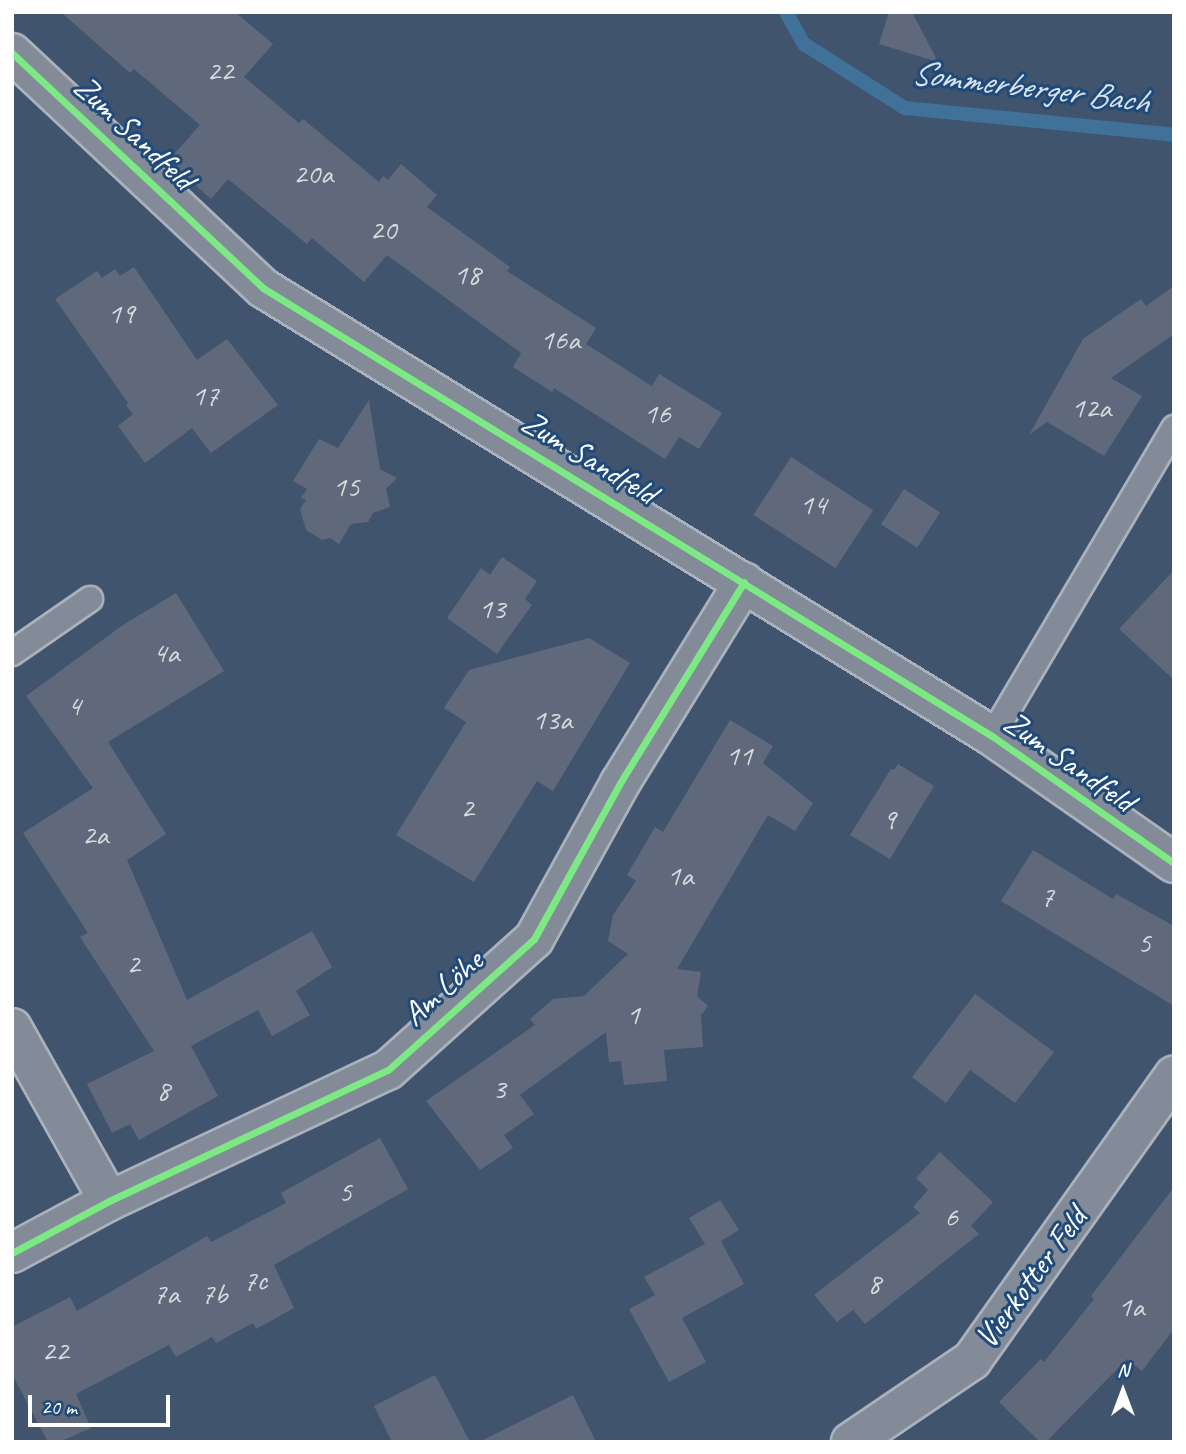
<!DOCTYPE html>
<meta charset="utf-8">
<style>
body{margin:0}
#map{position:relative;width:1186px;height:1454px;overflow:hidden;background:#41546d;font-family:Caveat,sans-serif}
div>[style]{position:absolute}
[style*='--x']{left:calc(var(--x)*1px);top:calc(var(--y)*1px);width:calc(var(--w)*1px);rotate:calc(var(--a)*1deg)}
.stream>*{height:14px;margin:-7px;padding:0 7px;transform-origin:7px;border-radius:7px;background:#407299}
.building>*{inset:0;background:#60697b;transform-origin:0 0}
.roads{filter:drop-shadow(2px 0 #aab2bd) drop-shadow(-2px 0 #aab2bd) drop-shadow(0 2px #aab2bd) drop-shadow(0 -2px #aab2bd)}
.service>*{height:24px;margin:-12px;padding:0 12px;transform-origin:12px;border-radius:12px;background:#828b97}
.minor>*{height:38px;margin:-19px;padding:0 19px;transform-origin:19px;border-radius:19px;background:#828b97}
.cycleway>*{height:7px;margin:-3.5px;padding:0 3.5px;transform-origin:3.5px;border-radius:3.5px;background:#7ce984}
span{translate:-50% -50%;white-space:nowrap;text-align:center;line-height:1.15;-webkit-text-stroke:6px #1f4a7a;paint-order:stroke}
.number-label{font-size:30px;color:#d7dade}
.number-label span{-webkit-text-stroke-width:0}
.street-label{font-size:33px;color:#fff}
.water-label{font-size:35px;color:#d9e3eb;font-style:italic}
.frame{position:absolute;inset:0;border:14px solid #fff;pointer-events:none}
.north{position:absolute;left:1088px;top:1356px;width:70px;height:70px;-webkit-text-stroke:5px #1f4a7a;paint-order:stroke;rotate:0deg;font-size:19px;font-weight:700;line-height:28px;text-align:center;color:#fff}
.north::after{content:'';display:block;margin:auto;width:24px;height:32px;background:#fff;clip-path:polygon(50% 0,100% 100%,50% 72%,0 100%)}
.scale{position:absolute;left:28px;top:1395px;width:142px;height:32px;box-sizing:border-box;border:4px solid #fff;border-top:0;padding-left:9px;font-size:21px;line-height:24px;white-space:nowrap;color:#fff;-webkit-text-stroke:5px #1f4a7a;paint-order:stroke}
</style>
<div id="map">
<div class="stream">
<div style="--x:786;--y:12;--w:37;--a:61"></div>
<div style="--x:804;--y:44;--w:120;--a:32.4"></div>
<div style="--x:905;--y:108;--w:270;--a:5.7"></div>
</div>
<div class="building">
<div style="clip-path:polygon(61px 12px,235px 12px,273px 44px,244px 77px,299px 123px,303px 119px,379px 182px,383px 176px,388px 180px,401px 164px,437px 195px,427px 207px,510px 267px,507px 271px,596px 328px,586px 344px,652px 386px,659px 374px,722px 413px,699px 449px,679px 437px,665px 459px,554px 388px,552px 392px,513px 367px,521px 353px,387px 255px,364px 282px,312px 238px,307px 244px,228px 179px,211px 199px,168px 161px,200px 125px,134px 69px,130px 73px)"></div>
<div style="clip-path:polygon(889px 12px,912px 12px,938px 62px,879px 44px)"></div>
<div style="clip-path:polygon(134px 267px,197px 360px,227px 339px,278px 405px,211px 453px,192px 428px,145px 463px,118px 426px,133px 414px,126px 405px,128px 403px,55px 299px,97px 271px,102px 278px,115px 269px,120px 276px)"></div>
<div style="clip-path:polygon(1174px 286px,1174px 334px,1111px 378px,1142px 396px,1104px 456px,1047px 422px,1029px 435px,1083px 339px,1141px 299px,1146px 306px)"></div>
<div style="clip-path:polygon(369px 400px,380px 469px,397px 478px,386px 489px,390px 507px,373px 513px,368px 522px,351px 524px,339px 544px,330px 538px,322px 540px,306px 530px,300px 509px,306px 500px,301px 498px,307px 489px,293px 481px,319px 439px,338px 448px)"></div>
<div style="left:791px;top:457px;width:98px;height:69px;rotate:33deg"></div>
<div style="left:904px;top:489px;width:43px;height:42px;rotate:33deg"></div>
<div style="clip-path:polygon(502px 557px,537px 581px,525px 599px,532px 605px,497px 654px,447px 618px,481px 568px,490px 575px)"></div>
<div style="clip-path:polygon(1174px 570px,1174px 680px,1119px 629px)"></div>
<div style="clip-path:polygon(176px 593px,224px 671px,108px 742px,166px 834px,127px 860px,187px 1000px,312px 931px,332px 967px,296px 991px,310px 1015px,272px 1036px,258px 1010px,191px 1046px,218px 1096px,139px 1140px,130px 1124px,112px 1133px,87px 1084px,154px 1051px,80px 937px,88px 933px,23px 833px,93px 788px,26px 696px,123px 625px)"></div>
<div style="clip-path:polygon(589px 638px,630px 663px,553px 791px,537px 781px,474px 882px,396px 835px,466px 722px,444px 708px,469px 670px)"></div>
<div style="clip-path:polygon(730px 720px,773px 746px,763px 763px,813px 803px,795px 831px,768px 815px,677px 969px,701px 972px,697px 996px,708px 1006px,701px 1015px,703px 1047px,664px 1050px,667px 1081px,624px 1085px,621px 1061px,609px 1062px,606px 1032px,520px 1095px,534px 1114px,504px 1135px,513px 1148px,480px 1170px,426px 1101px,535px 1025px,530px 1019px,553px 999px,584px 996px,628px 954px,608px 941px,613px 915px,636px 881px,627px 875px,655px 827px,663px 832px)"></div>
<div style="clip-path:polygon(898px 764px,934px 786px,890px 859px,850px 835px,891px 769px,894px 770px)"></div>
<div style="clip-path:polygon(1033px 850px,1113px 899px,1116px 894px,1174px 926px,1174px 1006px,1001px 901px)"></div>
<div style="clip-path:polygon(975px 994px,1054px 1052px,1015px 1103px,970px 1070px,946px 1103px,912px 1077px)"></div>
<div style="clip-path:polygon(380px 1138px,408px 1189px,274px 1265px,294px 1308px,256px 1329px,253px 1323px,216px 1343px,212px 1337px,176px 1357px,169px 1345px,76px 1394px,91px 1428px,59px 1442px,48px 1442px,12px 1374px,12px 1327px,70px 1297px,77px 1311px,207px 1236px,211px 1242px,286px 1203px,281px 1193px)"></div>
<div style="clip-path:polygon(940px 1152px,993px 1202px,971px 1226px,979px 1234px,865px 1324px,853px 1310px,837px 1322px,814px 1295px,920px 1213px,913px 1207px,928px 1190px,916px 1178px)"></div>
<div style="clip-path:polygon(1174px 1187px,1174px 1329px,1142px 1371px,1127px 1359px,1046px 1442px,1040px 1442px,999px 1402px,1041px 1359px,1044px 1362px,1094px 1299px,1091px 1296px)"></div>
<div style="clip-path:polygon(720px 1200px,739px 1230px,721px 1241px,744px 1284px,682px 1318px,706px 1362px,669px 1382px,629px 1309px,655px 1295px,644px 1277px,705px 1244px,689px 1218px)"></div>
<div style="clip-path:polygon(435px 1375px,470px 1442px,392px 1442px,374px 1406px)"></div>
<div style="clip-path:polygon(573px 1395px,596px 1442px,479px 1442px)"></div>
</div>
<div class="roads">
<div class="service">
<div style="--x:12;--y:653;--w:95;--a:-34.7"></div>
<div style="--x:992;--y:736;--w:358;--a:-59.4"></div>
</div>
<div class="minor">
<div style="--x:12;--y:53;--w:344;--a:43.1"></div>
<div style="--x:263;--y:288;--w:856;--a:31.57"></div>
<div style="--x:992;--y:736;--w:222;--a:34.9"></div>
<div style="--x:12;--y:1028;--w:198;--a:60.7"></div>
<div style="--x:12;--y:1253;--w:110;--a:-28.2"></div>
<div style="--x:109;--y:1201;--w:308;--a:-25.2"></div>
<div style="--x:388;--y:1070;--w:196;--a:-41.9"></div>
<div style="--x:534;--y:939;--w:178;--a:-61.1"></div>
<div style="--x:620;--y:783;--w:236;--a:-58.3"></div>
<div style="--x:851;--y:1442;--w:146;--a:-34.1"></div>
<div style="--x:972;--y:1360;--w:349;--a:-54.6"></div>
</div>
</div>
<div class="cycleway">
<div style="--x:12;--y:53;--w:344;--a:43.1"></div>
<div style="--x:263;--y:288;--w:856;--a:31.57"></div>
<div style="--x:992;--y:736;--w:222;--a:34.9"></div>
<div style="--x:12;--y:1253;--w:110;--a:-28.2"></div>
<div style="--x:109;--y:1201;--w:308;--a:-25.2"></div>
<div style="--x:388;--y:1070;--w:196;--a:-41.9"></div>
<div style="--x:534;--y:939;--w:178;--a:-61.1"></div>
<div style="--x:620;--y:783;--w:236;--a:-58.3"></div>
</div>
<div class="number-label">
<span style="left:220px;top:70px">22</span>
<span style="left:313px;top:173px">20a</span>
<span style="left:383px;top:229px">20</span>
<span style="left:467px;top:274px">18</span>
<span style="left:121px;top:313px">19</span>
<span style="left:560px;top:339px">16a</span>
<span style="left:205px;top:395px">17</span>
<span style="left:1091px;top:407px">12a</span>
<span style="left:657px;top:413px">16</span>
<span style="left:346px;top:486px">15</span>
<span style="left:813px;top:504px">14</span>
<span style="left:492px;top:608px">13</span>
<span style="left:166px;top:652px">4a</span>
<span style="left:74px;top:705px">4</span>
<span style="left:552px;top:719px">13a</span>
<span style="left:739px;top:755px">11</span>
<span style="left:467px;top:807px">2</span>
<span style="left:889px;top:819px">9</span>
<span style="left:95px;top:834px">2a</span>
<span style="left:680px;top:875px">1a</span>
<span style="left:1047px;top:896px">7</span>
<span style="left:1144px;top:942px">5</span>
<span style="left:133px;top:963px">2</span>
<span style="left:633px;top:1014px">1</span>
<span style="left:499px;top:1088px">3</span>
<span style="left:163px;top:1090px">8</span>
<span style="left:345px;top:1191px">5</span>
<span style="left:951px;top:1216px">6</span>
<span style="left:255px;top:1280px">7c</span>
<span style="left:874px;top:1283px">8</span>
<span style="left:166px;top:1293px">7a</span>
<span style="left:214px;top:1293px">7b</span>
<span style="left:1131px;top:1306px">1a</span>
<span style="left:55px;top:1350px">22</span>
</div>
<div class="street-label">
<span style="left:134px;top:133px;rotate:43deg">Zum Sandfeld</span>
<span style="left:589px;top:458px;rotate:31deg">Zum Sandfeld</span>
<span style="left:1069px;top:762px;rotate:35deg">Zum Sandfeld</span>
<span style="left:443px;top:988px;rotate:-42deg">Am Löhe</span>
<span style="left:1031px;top:1278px;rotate:-54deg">Vierkotter Feld</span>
</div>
<div class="water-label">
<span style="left:1030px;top:87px;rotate:7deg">Sommerberger Bach</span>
</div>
<div class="frame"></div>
<div class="north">N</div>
<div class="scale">20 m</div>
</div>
